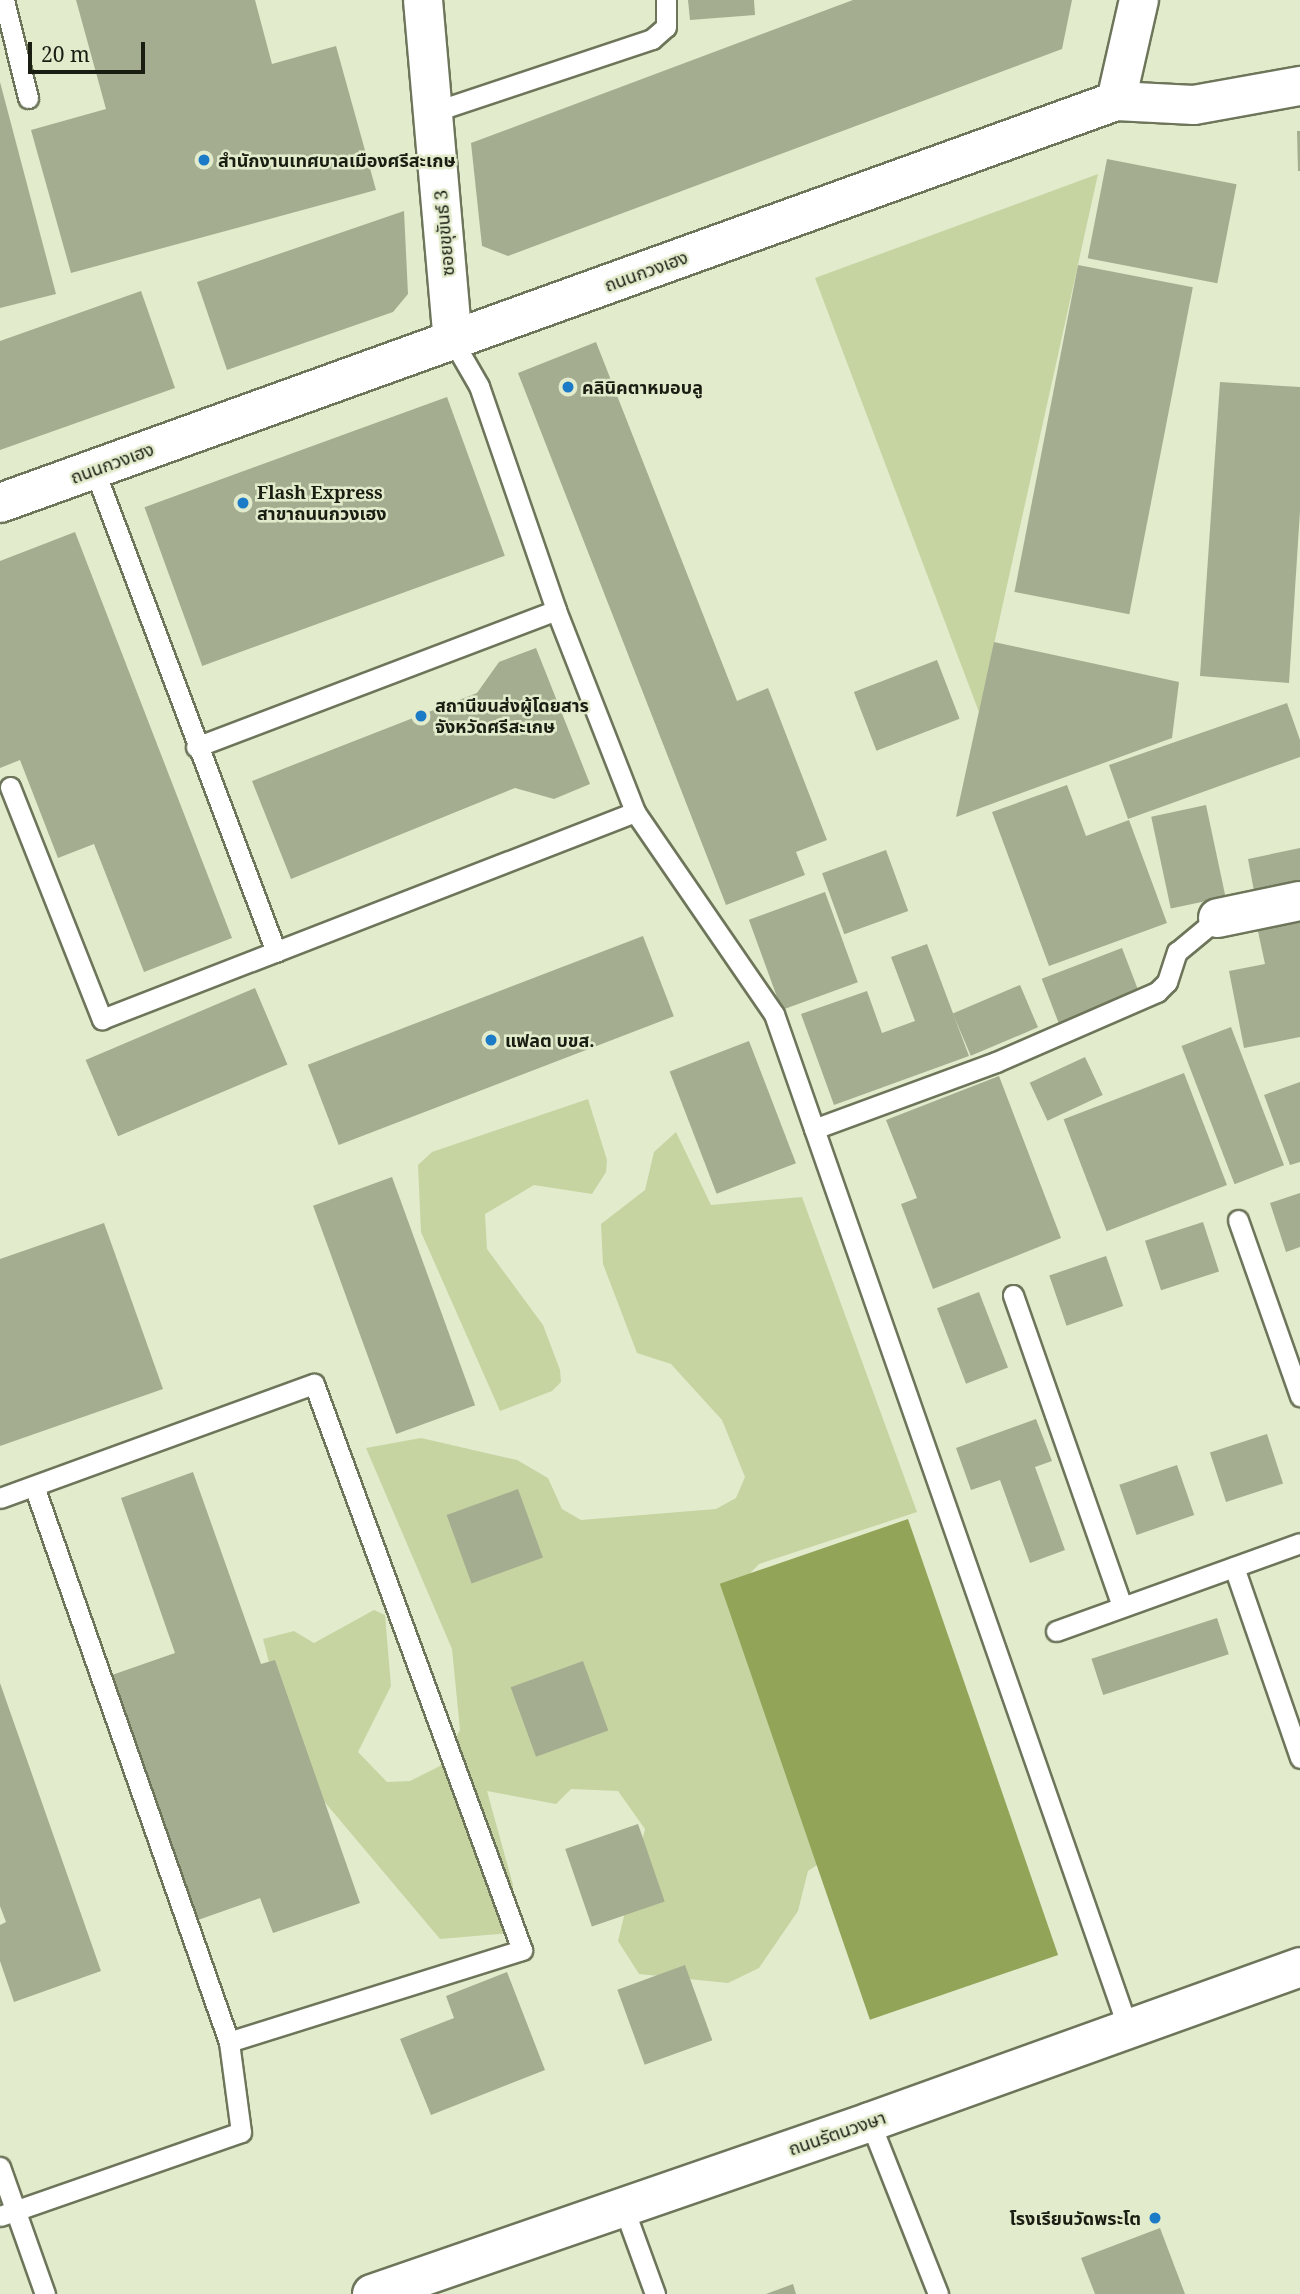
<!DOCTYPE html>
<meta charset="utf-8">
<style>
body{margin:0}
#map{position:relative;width:1300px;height:2294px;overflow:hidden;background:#e2ebcc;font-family:"Noto Serif","Noto Sans Thai",serif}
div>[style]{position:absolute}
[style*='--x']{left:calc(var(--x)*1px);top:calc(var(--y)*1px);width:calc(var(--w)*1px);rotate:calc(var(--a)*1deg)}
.green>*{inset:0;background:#c6d4a2}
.water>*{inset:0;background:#91a458;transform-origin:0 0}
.building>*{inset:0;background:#a5ad90;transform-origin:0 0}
.roads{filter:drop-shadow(2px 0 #6d755a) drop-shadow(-2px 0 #6d755a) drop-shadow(0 2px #6d755a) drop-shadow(0 -2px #6d755a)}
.service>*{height:19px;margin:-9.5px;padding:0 9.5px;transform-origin:9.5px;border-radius:9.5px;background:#fff}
.minor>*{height:38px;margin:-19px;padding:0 19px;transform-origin:19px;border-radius:19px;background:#fff}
.tertiary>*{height:38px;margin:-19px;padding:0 19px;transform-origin:19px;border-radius:19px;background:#fff}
.dots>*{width:19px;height:19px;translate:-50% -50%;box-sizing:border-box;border:4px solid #e2ebcc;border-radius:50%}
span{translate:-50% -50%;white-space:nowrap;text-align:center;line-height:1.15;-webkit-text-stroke:5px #e2ebcc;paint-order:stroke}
.poi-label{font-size:18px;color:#1a1d12;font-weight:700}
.left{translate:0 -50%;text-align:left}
.right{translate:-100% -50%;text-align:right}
.street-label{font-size:18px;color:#1a1d12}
.scale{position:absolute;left:28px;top:42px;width:117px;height:32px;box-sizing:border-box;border:4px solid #1a1d12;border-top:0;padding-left:9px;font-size:21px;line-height:24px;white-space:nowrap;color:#1a1d12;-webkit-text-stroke:5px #e2ebcc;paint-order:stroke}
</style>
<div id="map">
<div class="green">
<div style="clip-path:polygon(1098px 174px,979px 712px,815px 278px)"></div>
<div style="clip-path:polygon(588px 1099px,607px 1160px,606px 1172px,592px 1194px,534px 1185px,485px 1214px,487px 1249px,543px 1325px,560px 1370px,561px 1382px,552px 1391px,500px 1411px,421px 1232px,418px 1165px,432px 1152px)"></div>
<div style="clip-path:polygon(676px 1132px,711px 1205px,802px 1197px,917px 1512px,759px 1564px,735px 1589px,838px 1851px,808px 1871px,798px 1911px,759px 1968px,728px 1983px,639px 1974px,618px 1941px,645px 1829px,618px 1791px,571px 1789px,556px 1804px,487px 1791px,513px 1885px,510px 1933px,440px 1939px,296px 1768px,263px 1639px,294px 1631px,314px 1643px,374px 1610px,385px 1615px,391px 1686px,358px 1752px,387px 1782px,410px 1781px,440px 1766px,460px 1730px,452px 1649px,366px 1448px,421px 1438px,517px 1460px,548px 1478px,562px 1509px,581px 1520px,716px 1509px,736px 1498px,745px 1477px,722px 1420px,671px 1364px,637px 1353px,603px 1264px,601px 1224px,645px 1190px,654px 1152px)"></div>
</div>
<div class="water">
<div style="left:908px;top:1519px;width:461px;height:199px;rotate:71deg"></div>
</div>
<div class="building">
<div style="clip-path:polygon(76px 0,255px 0,272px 64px,336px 46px,376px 190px,71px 273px,31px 130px,106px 109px)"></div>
<div style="clip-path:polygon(688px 0,754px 0,755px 15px,690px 20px)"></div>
<div style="clip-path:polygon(853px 0,1072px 0,1062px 49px,508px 256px,482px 246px,471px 143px)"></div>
<div style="clip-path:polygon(0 82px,56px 294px,0 308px)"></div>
<div style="clip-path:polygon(1297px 131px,1300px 131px,1300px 171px,1298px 171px)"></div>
<div style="left:1107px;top:159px;width:132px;height:101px;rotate:11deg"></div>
<div style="clip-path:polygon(404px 211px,408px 294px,393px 312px,227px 370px,197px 282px)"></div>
<div style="left:1078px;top:265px;width:117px;height:333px;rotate:11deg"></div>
<div style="clip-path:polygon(141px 291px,175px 388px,0 450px,0 341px)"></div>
<div style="clip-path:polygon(596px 342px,737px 701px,768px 688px,827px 840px,796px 852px,805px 875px,726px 905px,518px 373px)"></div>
<div style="clip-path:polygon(1220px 382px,1300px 387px,1300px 511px,1289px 683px,1200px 676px)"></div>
<div style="left:447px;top:397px;width:169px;height:322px;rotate:70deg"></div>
<div style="clip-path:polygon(75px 532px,232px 938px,144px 972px,94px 844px,58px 858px,20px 760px,0 768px,0 561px)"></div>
<div style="clip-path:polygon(994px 642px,1179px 682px,1172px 738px,956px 817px)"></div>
<div style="clip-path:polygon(536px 648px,590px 784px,554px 799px,515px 788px,291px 879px,252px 781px,477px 693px,499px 662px)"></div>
<div style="left:937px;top:660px;width:63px;height:89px;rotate:69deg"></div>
<div style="clip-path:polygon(1287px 703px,1300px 740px,1300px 757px,1128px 819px,1109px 765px)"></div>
<div style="clip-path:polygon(1067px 785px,1086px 836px,1129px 820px,1167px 923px,1049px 966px,992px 812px)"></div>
<div style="left:1206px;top:805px;width:94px;height:56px;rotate:78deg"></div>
<div style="clip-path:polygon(1300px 848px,1300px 881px,1254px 891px,1248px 859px)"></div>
<div style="left:886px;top:850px;width:65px;height:68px;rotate:70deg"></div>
<div style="left:825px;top:892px;width:96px;height:81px;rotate:70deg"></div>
<div style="clip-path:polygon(1300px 913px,1300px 1037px,1244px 1048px,1229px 971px,1265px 964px,1256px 922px)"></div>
<div style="left:643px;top:936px;width:86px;height:359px;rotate:69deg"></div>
<div style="clip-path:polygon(927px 944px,969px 1056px,834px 1105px,801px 1014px,867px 991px,882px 1033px,915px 1021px,891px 957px)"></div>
<div style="left:1122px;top:948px;width:48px;height:86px;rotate:69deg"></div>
<div style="left:1020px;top:985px;width:46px;height:73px;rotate:67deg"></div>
<div style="left:255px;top:988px;width:83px;height:184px;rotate:67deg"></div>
<div style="left:1231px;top:1027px;width:148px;height:53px;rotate:69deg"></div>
<div style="left:749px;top:1041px;width:131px;height:85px;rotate:69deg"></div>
<div style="left:1085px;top:1057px;width:42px;height:61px;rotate:65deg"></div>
<div style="left:1184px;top:1073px;width:120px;height:129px;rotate:69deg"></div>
<div style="clip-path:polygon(999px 1076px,1061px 1238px,933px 1289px,901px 1204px,917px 1198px,886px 1120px)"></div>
<div style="clip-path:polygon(1300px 1082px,1300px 1162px,1290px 1165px,1264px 1095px)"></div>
<div style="left:392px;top:1177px;width:243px;height:84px;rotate:70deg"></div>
<div style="clip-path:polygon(1300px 1193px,1300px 1247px,1286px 1252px,1270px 1203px)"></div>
<div style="left:1203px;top:1222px;width:52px;height:61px;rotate:72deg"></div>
<div style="clip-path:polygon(104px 1223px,163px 1389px,0 1446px,0 1259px)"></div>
<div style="left:1106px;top:1256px;width:53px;height:60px;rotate:71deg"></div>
<div style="left:979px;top:1292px;width:81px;height:45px;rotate:69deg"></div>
<div style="clip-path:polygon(1036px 1419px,1052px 1461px,1035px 1467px,1065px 1550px,1030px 1563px,1000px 1480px,971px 1490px,956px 1448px)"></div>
<div style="left:1267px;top:1434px;width:52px;height:60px;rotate:72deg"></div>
<div style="left:1177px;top:1465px;width:53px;height:61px;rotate:71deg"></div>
<div style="clip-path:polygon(193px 1472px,261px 1664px,275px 1660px,360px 1903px,273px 1933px,260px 1898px,198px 1920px,112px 1675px,175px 1653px,121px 1498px)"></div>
<div style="left:518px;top:1489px;width:73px;height:76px;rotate:70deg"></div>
<div style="left:1217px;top:1618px;width:38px;height:132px;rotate:72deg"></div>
<div style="left:583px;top:1661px;width:74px;height:77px;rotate:70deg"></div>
<div style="clip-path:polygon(0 1683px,101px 1971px,14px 2002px,0 1961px,0 1925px,6px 1922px,0 1906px)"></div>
<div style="left:638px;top:1824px;width:82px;height:77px;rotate:71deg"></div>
<div style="left:685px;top:1965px;width:80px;height:72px;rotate:70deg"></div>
<div style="clip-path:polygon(507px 1972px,545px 2070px,431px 2115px,400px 2039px,454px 2018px,446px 1996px)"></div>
<div style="clip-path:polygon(1160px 2228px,1185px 2294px,1095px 2294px,1081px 2258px)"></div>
<div style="clip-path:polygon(793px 2284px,796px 2294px,766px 2294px)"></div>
</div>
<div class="roads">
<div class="service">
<div style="--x:4;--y:0;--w:101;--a:76.2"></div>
<div style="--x:433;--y:112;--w:231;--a:-18.4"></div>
<div style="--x:652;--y:39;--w:18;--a:-41"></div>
<div style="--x:666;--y:27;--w:27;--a:-90"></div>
<div style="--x:453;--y:341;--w:52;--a:60"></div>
<div style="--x:479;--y:386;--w:237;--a:71"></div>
<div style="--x:556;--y:610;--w:217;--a:68.6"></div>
<div style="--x:635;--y:812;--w:245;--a:55.5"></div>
<div style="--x:774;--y:1014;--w:1074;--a:70.76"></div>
<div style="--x:94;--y:469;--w:516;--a:69.35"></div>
<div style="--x:196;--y:747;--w:385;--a:-20.8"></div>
<div style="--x:10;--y:787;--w:250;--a:68.4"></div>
<div style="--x:102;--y:1019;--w:572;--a:-21.22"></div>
<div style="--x:814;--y:1129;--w:194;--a:-20.2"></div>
<div style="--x:996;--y:1062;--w:176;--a:-23.5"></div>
<div style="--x:1157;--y:992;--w:14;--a:-45"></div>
<div style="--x:1167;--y:982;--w:32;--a:-72"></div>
<div style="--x:1177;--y:952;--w:53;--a:-39.7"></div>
<div style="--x:1238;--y:1220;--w:187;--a:70.6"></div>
<div style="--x:1013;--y:1295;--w:330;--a:70.7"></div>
<div style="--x:0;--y:1498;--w:334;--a:-20"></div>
<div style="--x:314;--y:1384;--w:603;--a:69.82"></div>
<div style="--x:522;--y:1950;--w:307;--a:162.6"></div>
<div style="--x:1234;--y:1567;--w:202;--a:70.9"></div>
<div style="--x:1056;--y:1631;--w:259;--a:-19.8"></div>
<div style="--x:870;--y:2122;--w:185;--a:68.4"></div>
<div style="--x:0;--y:2167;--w:135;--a:70.5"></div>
<div style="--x:623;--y:2206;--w:94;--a:70"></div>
<div style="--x:0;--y:2216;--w:255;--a:-19.2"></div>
<div style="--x:241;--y:2132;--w:91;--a:-97.6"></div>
<div style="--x:229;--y:2042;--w:589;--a:-109.33"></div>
</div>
<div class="minor">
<div style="--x:423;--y:0;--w:342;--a:85"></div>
<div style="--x:1218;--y:918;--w:84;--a:-11.7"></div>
<div style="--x:372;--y:2294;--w:527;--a:-19.05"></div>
<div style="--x:870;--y:2122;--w:457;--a:-19.8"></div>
</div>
<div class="tertiary">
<div style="--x:1116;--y:101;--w:104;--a:-77.2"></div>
<div style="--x:0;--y:503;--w:1186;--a:-19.81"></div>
<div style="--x:1116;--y:101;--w:78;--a:2.9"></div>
<div style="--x:1194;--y:105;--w:108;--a:-10.2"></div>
</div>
</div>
<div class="dots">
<div style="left:204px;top:160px;background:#1b7bc7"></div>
<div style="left:568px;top:387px;background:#1b7bc7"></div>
<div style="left:243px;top:503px;background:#1b7bc7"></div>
<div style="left:421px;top:716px;background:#1b7bc7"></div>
<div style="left:491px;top:1040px;background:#1b7bc7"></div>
<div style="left:1155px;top:2218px;background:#1b7bc7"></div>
</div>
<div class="poi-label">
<span class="left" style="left:218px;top:160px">สำนักงานเทศบาลเมืองศรีสะเกษ</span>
<span class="left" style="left:582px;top:387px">คลินิคตาหมอบลู</span>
<span class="left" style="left:257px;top:503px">Flash Express<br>สาขาถนนกวงเฮง</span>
<span class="left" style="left:435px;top:716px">สถานีขนส่งผู้โดยสาร<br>จังหวัดศรีสะเกษ</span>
<span class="left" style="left:505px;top:1040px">แฟลต บขส.</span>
<span class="right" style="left:1141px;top:2218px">โรงเรียนวัดพระโต</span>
</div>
<div class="street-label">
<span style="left:444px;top:233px;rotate:-95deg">ซอยขุขันธ์ 3</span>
<span style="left:646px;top:271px;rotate:-20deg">ถนนกวงเฮง</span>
<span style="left:112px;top:463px;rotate:-20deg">ถนนกวงเฮง</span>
<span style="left:837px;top:2133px;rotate:-19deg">ถนนรัตนวงษา</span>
</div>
<div class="scale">20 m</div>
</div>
